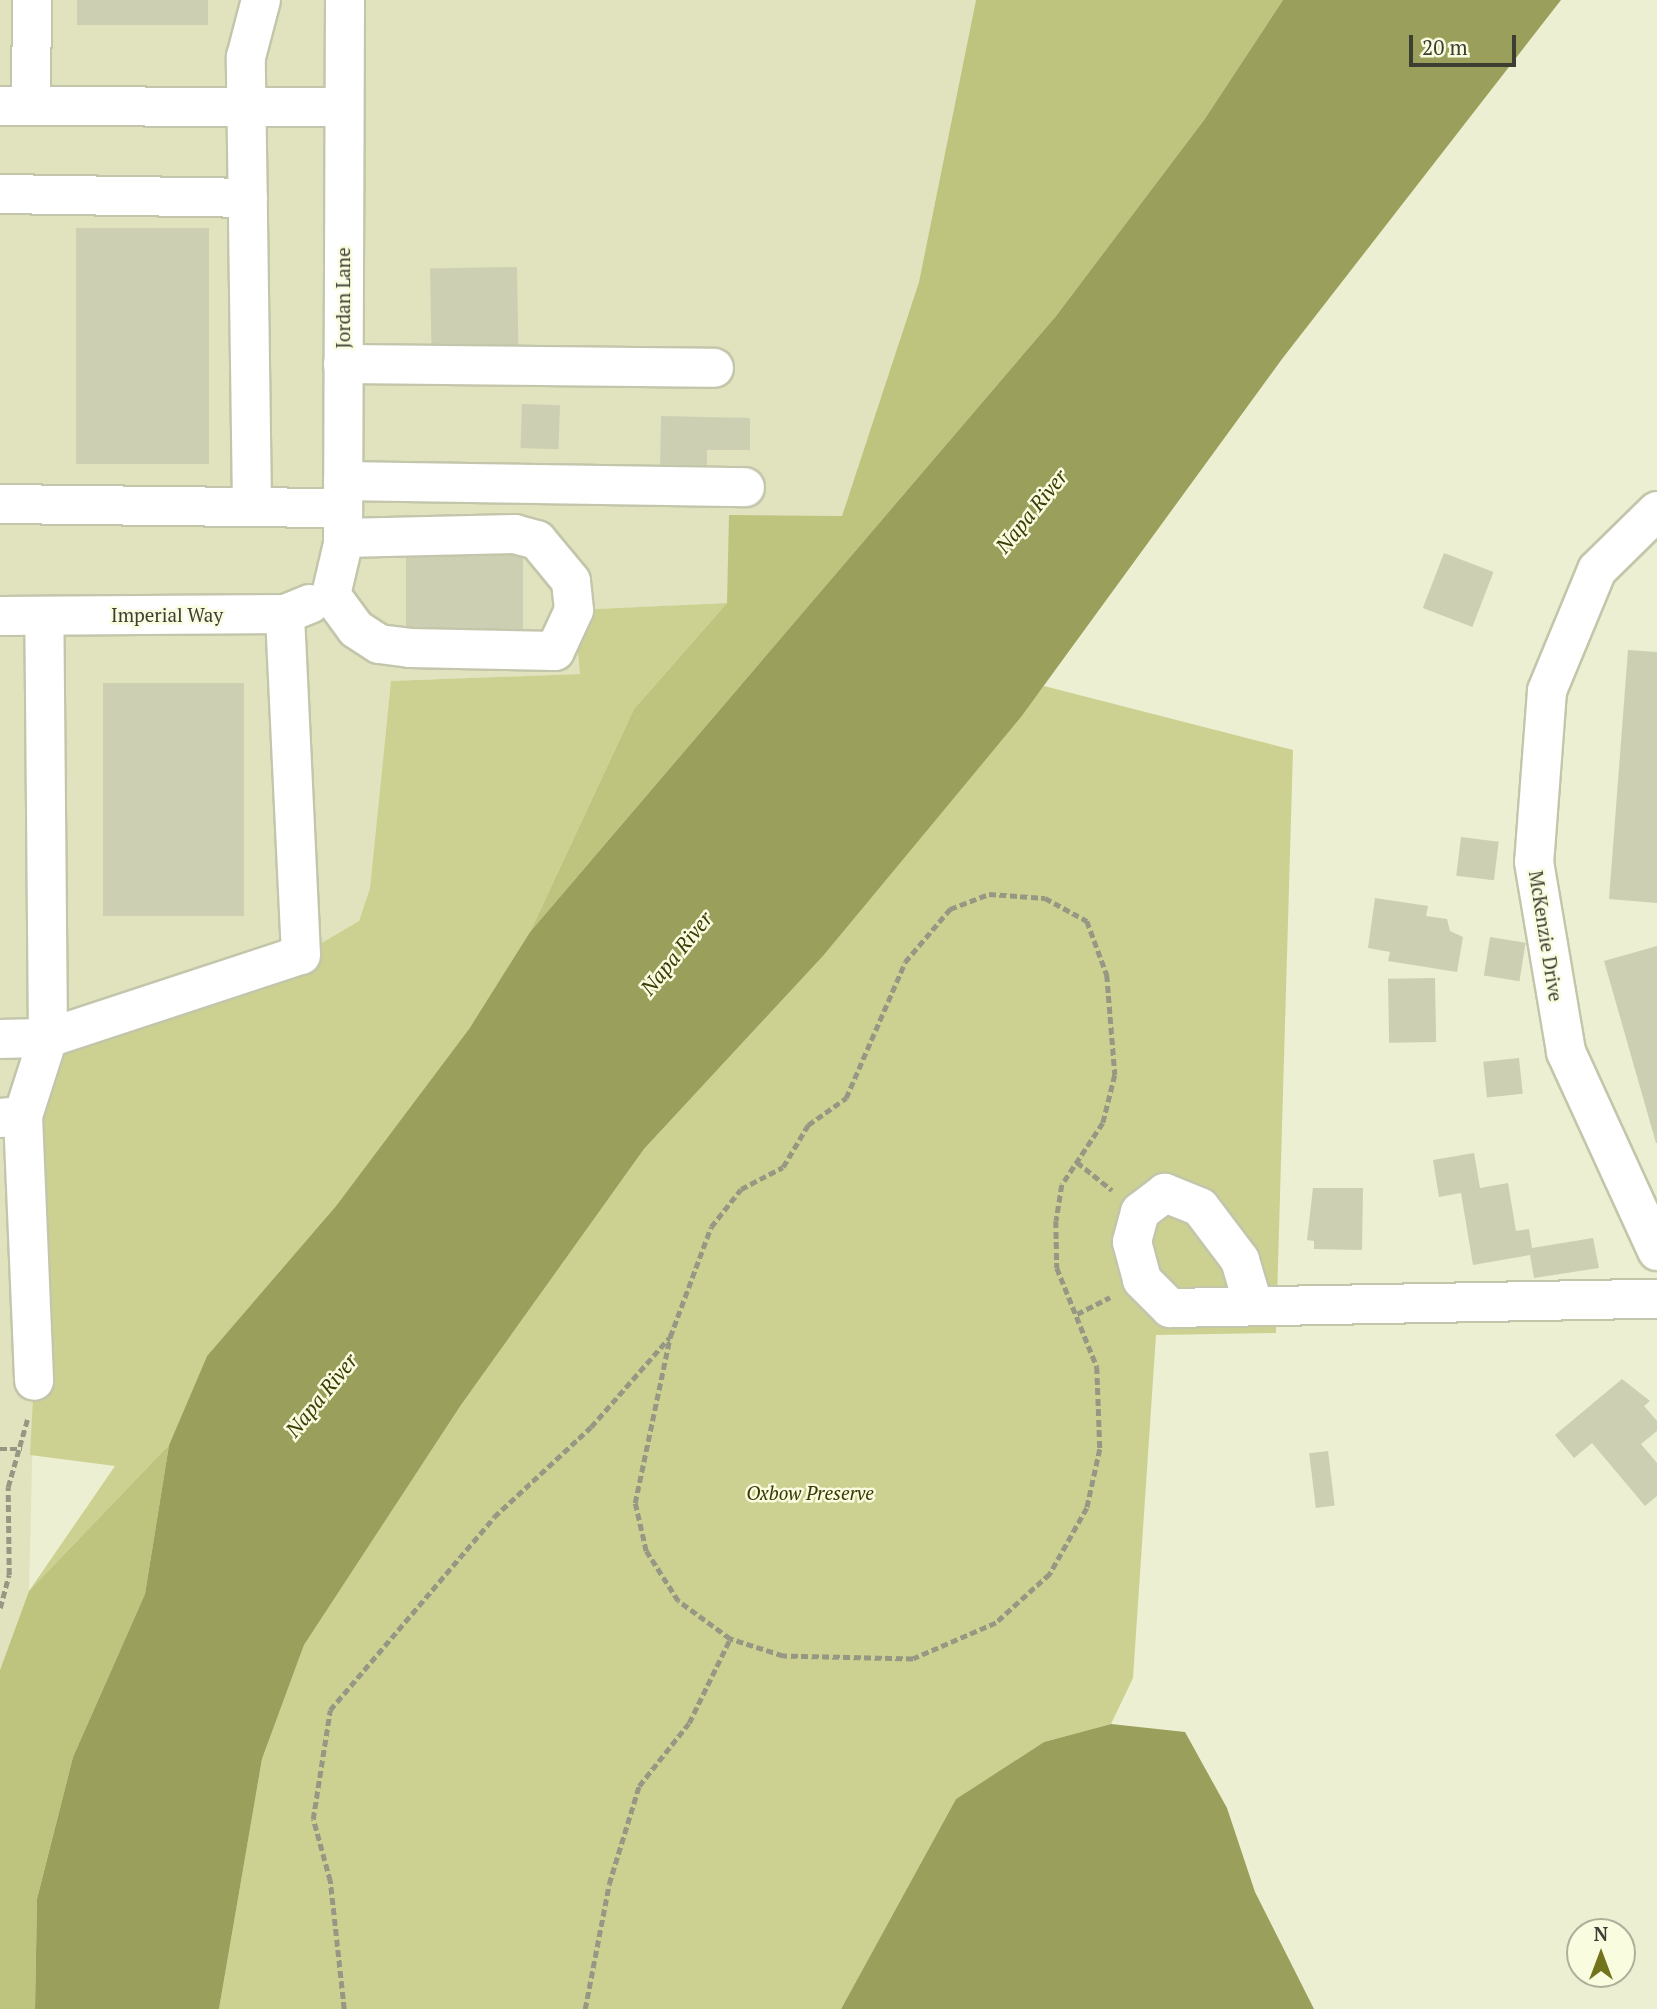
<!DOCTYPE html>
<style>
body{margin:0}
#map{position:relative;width:1657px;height:2009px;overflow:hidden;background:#ecefd2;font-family:"PT Serif",serif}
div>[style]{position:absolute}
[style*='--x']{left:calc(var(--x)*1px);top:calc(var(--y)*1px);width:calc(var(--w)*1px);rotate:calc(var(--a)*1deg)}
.built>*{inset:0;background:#e0e3be}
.green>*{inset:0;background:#ccd191}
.forest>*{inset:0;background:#bec37e}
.water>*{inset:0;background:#9b9f5c}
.building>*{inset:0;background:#cccfb2;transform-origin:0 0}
.path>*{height:4.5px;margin-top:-2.25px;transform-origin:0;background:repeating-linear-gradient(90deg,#969884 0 7px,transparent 0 10.5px)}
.roads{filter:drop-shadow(2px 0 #c3c6aa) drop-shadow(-2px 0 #c3c6aa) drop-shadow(0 2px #c3c6aa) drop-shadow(0 -2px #c3c6aa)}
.minor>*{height:38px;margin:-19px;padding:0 19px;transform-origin:19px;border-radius:19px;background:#fff}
span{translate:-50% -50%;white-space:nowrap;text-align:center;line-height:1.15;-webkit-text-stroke:5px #f9fcdf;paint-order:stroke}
.street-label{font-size:19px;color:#3c3e32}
.park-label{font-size:19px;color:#383a02;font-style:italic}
.water-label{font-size:21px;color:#3c3d06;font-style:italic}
.north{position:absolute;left:1566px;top:1918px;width:70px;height:70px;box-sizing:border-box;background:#f9fcdf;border:2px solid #adb09a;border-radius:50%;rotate:0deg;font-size:19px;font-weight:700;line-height:28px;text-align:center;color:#3c3e32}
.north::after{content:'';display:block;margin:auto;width:24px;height:32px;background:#71741b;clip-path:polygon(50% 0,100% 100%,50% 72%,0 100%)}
.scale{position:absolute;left:1409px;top:35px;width:107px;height:32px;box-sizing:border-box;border:4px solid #3c3e32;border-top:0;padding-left:9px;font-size:21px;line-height:24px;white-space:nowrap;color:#3c3e32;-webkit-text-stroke:5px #f9fcdf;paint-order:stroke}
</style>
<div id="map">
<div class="built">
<div style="clip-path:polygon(0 0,976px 0,919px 282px,842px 516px,730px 515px,727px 603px,574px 610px,580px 674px,391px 681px,370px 888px,359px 921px,301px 955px,34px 1381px,29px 1591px,0 1670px)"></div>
</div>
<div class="green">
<div style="clip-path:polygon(727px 603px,634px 709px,530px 932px,469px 1029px,336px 1206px,207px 1356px,169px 1445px,29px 1591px,115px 1466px,30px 1455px,34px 1381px,23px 1116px,48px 1038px,301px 955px,359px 921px,370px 888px,391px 681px,580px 674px,574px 610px)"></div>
<div style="clip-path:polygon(1044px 686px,1293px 750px,1276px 1333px,1156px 1335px,1133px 1678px,1111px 1724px,1044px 1742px,956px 1799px,841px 2009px,219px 2009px,262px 1759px,304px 1645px,461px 1405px,644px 1149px,823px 956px)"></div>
</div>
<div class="forest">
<div style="clip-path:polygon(976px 0,1283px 0,1204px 120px,1056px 316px,530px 932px,634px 709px,727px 603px,729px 515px,842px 516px,919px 282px)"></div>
<div style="clip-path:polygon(169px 1445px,145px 1594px,73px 1757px,37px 1899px,35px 2009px,0 2009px,0 1670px,29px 1591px)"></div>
</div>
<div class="water">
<div style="clip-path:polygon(1283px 0,1561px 0,1282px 359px,1021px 717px,823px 956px,644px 1149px,461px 1405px,304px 1645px,262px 1759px,219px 2009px,35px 2009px,37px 1899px,73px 1757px,145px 1594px,169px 1445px,207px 1356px,336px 1206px,469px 1029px,530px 932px,1056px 316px,1204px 120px)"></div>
<div style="clip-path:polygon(1111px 1724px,1185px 1732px,1227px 1808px,1255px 1892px,1314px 2009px,841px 2009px,956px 1799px,1044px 1742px)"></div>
</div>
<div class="building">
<div style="left:77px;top:0;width:131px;height:25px"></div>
<div style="left:76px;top:228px;width:133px;height:236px"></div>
<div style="left:517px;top:267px;width:78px;height:87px;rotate:89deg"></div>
<div style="left:522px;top:404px;width:38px;height:44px;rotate:2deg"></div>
<div style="clip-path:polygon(661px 416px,750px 418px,750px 450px,707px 450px,707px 473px,660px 473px)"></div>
<div style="left:406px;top:549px;width:117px;height:82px"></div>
<div style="left:1444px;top:553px;width:53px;height:59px;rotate:21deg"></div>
<div style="clip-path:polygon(1628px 650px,1657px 652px,1657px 903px,1609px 899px)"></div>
<div style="left:244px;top:683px;width:233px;height:141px;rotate:90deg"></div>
<div style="left:1461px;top:837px;width:38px;height:39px;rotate:7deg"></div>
<div style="clip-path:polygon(1375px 898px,1428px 906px,1426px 916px,1447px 919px,1450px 931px,1463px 937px,1457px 972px,1388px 961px,1390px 952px,1368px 948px)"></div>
<div style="left:1490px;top:937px;width:36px;height:39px;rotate:9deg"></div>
<div style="clip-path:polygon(1657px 946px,1657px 1143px,1656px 1143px,1604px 961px)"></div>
<div style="left:1435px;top:978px;width:64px;height:47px;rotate:89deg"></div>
<div style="left:1519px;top:1058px;width:36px;height:36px;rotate:84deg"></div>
<div style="clip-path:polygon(1474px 1153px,1480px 1188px,1508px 1183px,1516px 1231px,1529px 1229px,1532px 1248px,1593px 1238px,1599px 1268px,1534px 1278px,1530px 1255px,1473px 1265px,1461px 1193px,1439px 1197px,1433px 1160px)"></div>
<div style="clip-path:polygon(1313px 1188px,1363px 1188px,1362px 1250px,1314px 1249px,1314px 1241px,1307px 1240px)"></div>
<div style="clip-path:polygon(1622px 1379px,1650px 1401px,1644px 1406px,1657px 1421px,1657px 1431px,1641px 1444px,1657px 1463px,1657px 1496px,1645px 1506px,1592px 1443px,1574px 1458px,1555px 1435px)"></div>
<div style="left:1328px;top:1451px;width:55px;height:19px;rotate:83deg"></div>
</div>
<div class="path">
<div style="--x:989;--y:894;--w:56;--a:4.1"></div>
<div style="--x:1045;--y:898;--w:48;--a:28.7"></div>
<div style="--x:1087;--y:921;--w:58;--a:69.7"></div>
<div style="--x:1107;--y:975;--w:100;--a:85.4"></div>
<div style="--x:1115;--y:1075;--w:49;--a:104"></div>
<div style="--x:1103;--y:1123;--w:74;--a:123.5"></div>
<div style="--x:1062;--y:1185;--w:36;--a:99"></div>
<div style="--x:1056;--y:1221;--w:47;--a:88.8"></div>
<div style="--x:1057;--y:1268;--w:107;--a:68"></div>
<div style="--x:1097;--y:1367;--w:82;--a:87.9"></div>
<div style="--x:1100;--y:1449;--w:60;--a:102.4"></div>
<div style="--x:1087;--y:1508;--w:76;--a:119.3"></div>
<div style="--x:1050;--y:1574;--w:73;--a:137.8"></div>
<div style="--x:996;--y:1623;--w:90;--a:156.6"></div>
<div style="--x:913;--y:1659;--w:130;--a:-178.7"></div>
<div style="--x:783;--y:1656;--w:56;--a:-162.2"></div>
<div style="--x:730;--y:1639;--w:64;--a:-143.8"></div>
<div style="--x:678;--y:1601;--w:59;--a:-122.6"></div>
<div style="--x:646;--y:1551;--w:49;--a:-102.9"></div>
<div style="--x:635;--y:1503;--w:170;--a:-78.1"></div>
<div style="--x:670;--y:1337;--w:117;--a:-69.6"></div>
<div style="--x:711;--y:1227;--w:48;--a:-51.7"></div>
<div style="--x:741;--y:1189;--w:47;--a:-27.6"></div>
<div style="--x:783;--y:1167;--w:49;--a:-59.2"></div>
<div style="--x:808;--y:1125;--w:47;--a:-35.4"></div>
<div style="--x:846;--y:1098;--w:148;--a:-66.5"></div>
<div style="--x:905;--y:962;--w:70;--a:-49.7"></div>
<div style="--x:950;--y:909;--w:42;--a:-21"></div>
<div style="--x:1077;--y:1162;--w:45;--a:38.7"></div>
<div style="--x:1077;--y:1314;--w:37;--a:-27"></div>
<div style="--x:0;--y:1449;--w:22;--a:0"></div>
<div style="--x:0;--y:1608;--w:34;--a:-75"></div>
<div style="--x:9;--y:1575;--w:88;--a:-90.7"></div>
<div style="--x:8;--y:1487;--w:73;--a:-74.1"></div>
<div style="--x:344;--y:2009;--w:129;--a:-96.2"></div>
<div style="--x:330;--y:1881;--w:64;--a:-105.3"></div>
<div style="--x:313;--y:1819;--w:110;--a:-81.1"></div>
<div style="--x:330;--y:1710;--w:253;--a:-49.6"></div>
<div style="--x:494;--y:1517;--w:132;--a:-42.9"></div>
<div style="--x:591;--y:1427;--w:118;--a:-48.8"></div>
<div style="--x:585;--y:2009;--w:127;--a:-79.1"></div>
<div style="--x:609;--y:1884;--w:102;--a:-73"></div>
<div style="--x:639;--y:1786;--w:80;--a:-51.6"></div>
<div style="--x:689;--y:1723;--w:93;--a:-64"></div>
</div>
<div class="roads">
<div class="minor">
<div style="--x:0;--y:106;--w:344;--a:0.2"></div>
<div style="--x:31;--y:106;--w:106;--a:-89.5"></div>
<div style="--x:0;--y:194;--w:248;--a:0.9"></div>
<div style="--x:343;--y:364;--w:371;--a:0.6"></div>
<div style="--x:343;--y:481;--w:402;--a:0.9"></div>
<div style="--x:0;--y:504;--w:343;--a:0.7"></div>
<div style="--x:252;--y:506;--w:449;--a:-90.8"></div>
<div style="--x:246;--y:57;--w:59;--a:-75.3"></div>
<div style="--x:1657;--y:511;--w:84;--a:135.5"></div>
<div style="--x:1597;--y:570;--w:131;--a:112.5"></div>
<div style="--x:1547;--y:691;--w:171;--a:94.3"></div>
<div style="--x:1534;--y:862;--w:193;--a:80.4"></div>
<div style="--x:1566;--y:1052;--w:219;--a:65.4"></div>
<div style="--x:331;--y:595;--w:52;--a:-76.8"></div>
<div style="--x:343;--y:544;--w:544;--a:-89.79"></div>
<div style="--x:331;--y:595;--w:42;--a:53.7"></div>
<div style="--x:356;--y:629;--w:27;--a:33"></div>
<div style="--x:379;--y:644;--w:31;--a:7"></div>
<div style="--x:410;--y:648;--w:145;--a:1.2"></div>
<div style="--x:555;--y:651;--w:45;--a:-65.1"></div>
<div style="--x:574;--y:610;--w:29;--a:-96"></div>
<div style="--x:571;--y:581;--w:53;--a:-129.7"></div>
<div style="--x:537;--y:540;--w:23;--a:-165"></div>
<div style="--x:515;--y:534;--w:172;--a:178.7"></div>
<div style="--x:0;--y:616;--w:285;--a:-0.4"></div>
<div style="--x:285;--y:614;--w:27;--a:-22"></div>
<div style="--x:0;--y:1039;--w:48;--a:-1.2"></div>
<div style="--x:48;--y:1038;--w:422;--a:-90.5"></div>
<div style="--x:23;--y:1116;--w:265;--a:87.6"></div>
<div style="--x:0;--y:1118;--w:23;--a:-5"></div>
<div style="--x:23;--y:1116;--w:82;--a:-72.2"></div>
<div style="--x:48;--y:1038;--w:266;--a:-18.2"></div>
<div style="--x:301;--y:955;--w:341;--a:-92.7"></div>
<div style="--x:1253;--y:1304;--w:46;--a:-106.5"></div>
<div style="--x:1240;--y:1260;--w:66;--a:-127"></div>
<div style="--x:1200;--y:1207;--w:38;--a:-158"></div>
<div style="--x:1165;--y:1193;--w:31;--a:143"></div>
<div style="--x:1140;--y:1212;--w:31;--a:105"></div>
<div style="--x:1132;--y:1242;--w:39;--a:75"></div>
<div style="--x:1142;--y:1280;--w:40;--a:45"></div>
<div style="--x:1170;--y:1308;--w:487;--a:-1.1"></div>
</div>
</div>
<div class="street-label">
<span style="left:343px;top:298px;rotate:-90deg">Jordan Lane</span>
<span style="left:167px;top:615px">Imperial Way</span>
<span style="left:1546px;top:936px;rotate:81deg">McKenzie Drive</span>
</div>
<div class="park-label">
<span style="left:810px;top:1493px">Oxbow Preserve</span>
</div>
<div class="water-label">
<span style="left:1031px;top:511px;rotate:-51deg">Napa River</span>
<span style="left:676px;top:953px;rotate:-51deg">Napa River</span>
<span style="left:321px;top:1395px;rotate:-51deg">Napa River</span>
</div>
<div class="north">N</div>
<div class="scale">20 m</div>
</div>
